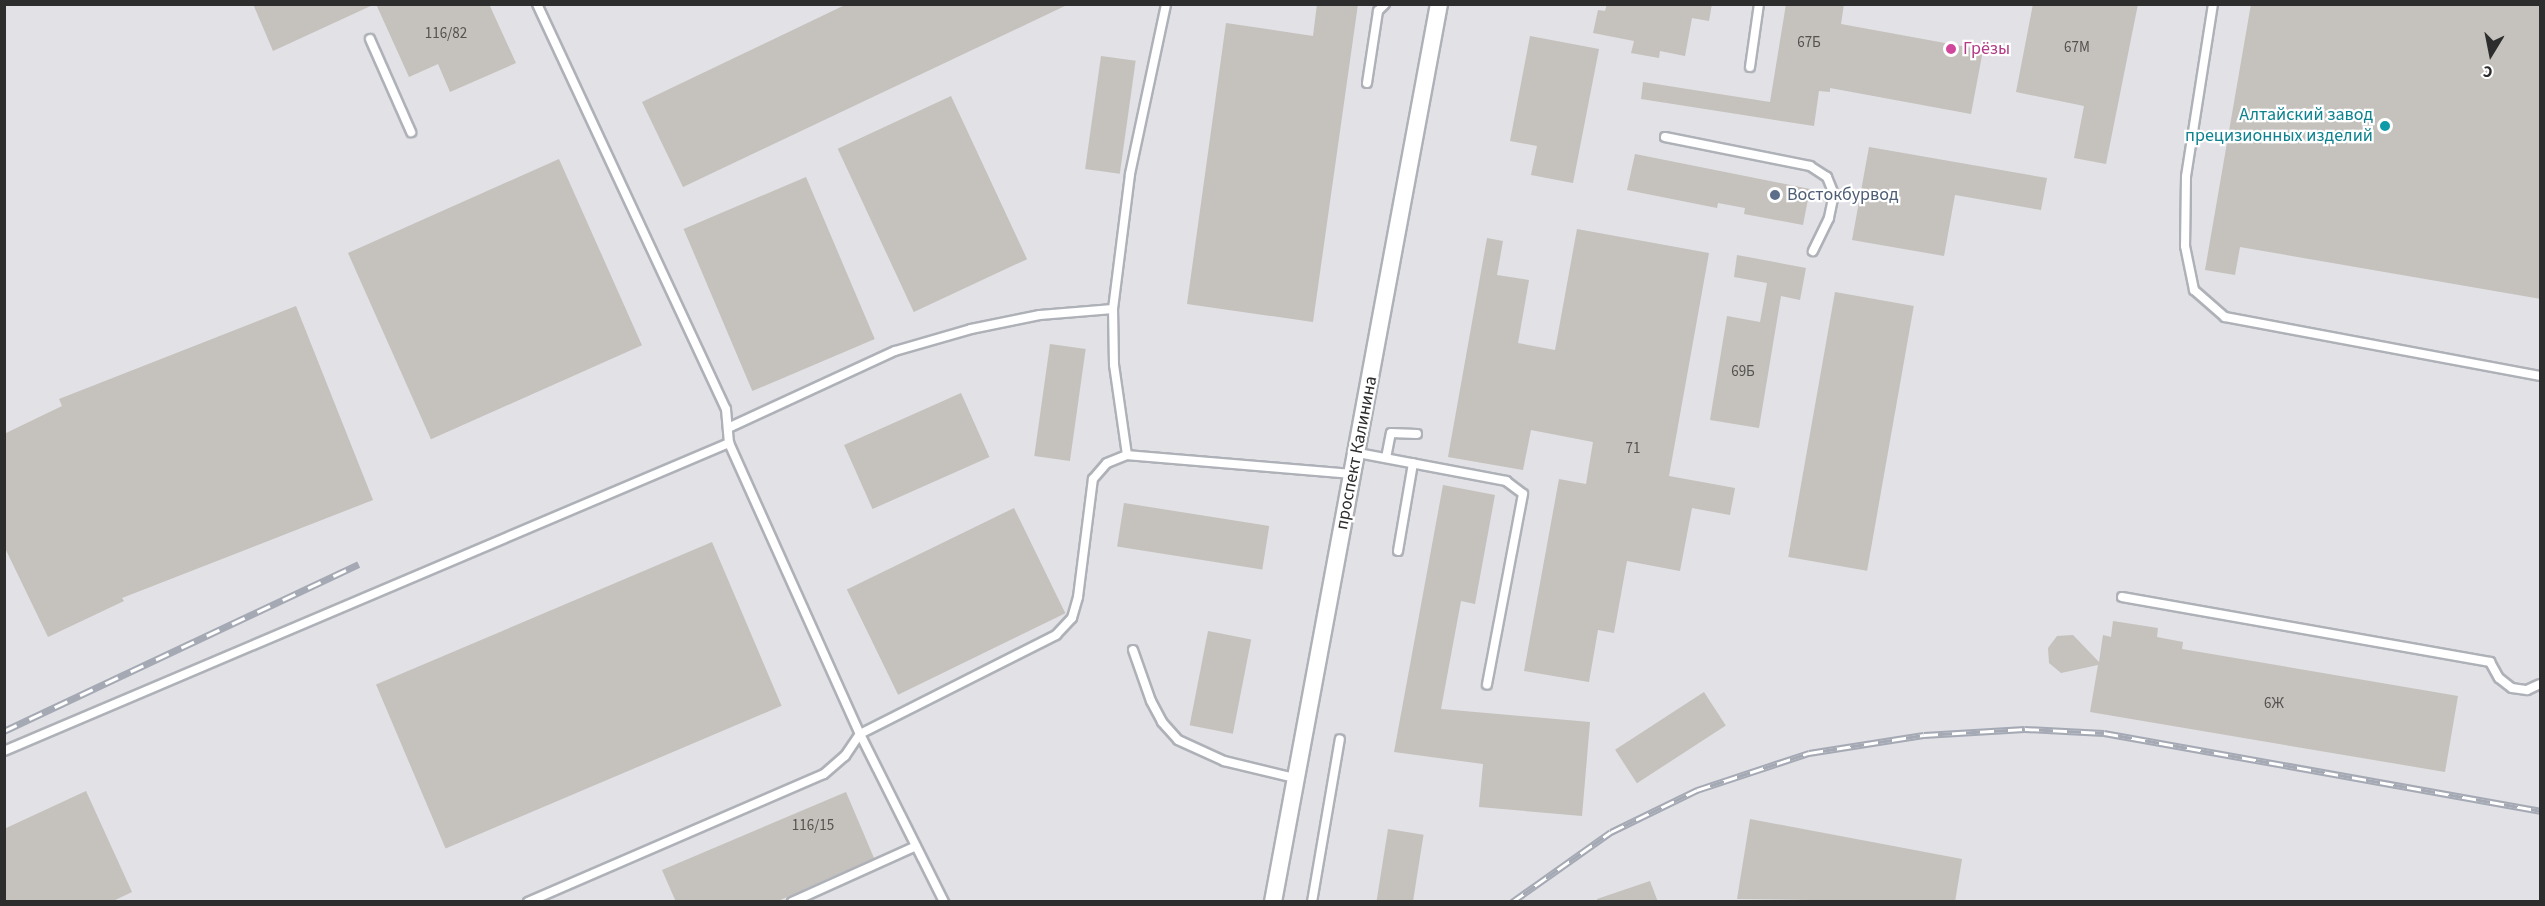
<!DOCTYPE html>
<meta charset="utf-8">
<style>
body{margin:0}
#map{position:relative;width:2545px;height:906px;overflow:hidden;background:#ece6e1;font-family:"Source Sans 3",sans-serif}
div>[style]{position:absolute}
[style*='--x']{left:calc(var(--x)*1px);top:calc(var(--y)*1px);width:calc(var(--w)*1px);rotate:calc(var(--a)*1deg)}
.industrial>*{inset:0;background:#e1e1e6;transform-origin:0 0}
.building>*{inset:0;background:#c5c1bc;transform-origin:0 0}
.roads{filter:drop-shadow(2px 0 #aeb1b7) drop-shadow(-2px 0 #aeb1b7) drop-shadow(0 2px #aeb1b7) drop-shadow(0 -2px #aeb1b7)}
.lane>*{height:8px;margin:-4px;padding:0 4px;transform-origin:4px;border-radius:4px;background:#fff}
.street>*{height:16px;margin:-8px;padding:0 8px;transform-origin:8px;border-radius:8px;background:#fff}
.rail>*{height:7px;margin-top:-3.5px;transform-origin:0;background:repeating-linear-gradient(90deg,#fff 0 14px,#a4a9b4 0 28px);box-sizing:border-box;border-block:2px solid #a4a9b4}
.dots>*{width:16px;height:16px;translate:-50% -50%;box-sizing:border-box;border:3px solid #fff;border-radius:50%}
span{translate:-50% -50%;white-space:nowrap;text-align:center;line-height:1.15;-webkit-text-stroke:4.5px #fff;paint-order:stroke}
.number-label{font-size:15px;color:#535251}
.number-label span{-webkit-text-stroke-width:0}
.hotel-label{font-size:18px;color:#b23c85}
.left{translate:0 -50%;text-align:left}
.culture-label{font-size:18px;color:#0d838f}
.right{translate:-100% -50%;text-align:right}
.service-label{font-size:18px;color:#4e5e75}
.street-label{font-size:18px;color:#2d2d2d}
.frame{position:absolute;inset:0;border:6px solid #2d2d2d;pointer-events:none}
.north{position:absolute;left:2461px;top:24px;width:60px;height:60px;-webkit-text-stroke:4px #fff;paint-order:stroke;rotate:190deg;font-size:16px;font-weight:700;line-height:24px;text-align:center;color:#2d2d2d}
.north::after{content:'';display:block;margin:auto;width:21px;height:27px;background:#2d2d2d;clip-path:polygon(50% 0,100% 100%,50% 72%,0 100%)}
</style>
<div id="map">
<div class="industrial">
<div style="left:5px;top:5px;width:2535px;height:896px"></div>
</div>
<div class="building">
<div style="clip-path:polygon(253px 4px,375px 4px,273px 51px)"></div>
<div style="clip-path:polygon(376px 4px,489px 4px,516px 63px,450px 92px,438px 64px,409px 77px)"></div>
<div style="clip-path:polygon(847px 4px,1069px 4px,683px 187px,642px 102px)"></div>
<div style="clip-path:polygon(1317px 4px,1358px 4px,1313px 322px,1187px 304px,1226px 23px,1313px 36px)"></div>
<div style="clip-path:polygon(1607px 4px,1712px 4px,1709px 21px,1692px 18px,1685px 56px,1660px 51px,1659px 58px,1631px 53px,1634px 41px,1593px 33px,1598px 10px,1605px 11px)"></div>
<div style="clip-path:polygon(1786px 4px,1844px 4px,1841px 24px,1983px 50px,1971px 114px,1830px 88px,1830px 92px,1819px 91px,1814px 126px,1641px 99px,1643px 82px,1770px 102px)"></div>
<div style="clip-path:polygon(2033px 4px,2138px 4px,2106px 164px,2074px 158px,2084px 106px,2016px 92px)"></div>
<div style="clip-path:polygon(2251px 4px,2541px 4px,2541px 299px,2240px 247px,2235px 275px,2205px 270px)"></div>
<div style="clip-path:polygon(1530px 36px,1599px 49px,1573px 183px,1531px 175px,1537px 146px,1510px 141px)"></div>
<div style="left:1101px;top:56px;width:35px;height:114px;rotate:8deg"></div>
<div style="left:951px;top:96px;width:180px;height:125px;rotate:65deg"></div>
<div style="clip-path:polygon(1869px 147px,2047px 178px,2041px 210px,1955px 195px,1944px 256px,1852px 240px)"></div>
<div style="clip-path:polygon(1635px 154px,1810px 189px,1803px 225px,1744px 214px,1745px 208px,1718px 203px,1717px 208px,1627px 190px)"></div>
<div style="left:559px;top:159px;width:204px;height:231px;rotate:66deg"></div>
<div style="left:806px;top:177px;width:176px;height:133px;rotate:67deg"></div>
<div style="clip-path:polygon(1577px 229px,1709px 253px,1669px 476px,1735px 488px,1730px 515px,1692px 508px,1680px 571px,1627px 561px,1614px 633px,1598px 630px,1589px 682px,1524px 671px,1559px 479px,1586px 484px,1593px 442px,1531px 430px,1523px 470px,1448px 457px,1487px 238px,1503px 241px,1497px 275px,1529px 280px,1518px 343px,1555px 350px)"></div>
<div style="clip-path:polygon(1737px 255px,1806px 268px,1800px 300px,1781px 296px,1759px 428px,1710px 420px,1727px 316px,1760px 322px,1767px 283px,1734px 277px)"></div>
<div style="left:1835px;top:292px;width:80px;height:269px;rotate:10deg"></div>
<div style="clip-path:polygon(296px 306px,373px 500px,122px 598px,124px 601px,48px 637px,4px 546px,4px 434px,62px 406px,59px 399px)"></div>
<div style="left:1050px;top:344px;width:36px;height:113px;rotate:8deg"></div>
<div style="left:961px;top:393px;width:70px;height:128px;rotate:66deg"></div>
<div style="clip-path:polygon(1443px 485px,1495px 495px,1475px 604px,1461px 601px,1441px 709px,1590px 722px,1582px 816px,1479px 807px,1483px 764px,1394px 752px)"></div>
<div style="left:1124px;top:503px;width:147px;height:44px;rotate:9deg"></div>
<div style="left:1014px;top:508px;width:117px;height:186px;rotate:64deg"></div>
<div style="left:712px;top:542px;width:178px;height:365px;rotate:67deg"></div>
<div style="clip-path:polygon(2113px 621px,2158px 628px,2157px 637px,2183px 642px,2182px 649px,2458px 696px,2445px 772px,2090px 712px,2098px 665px,2061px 673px,2049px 663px,2048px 648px,2057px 636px,2073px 635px,2099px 662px,2103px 635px,2111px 637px)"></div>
<div style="left:1208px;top:631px;width:44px;height:96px;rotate:11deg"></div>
<div style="left:1704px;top:692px;width:40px;height:106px;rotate:57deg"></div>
<div style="clip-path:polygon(86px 791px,132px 892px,111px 902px,4px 902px,4px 829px)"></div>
<div style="clip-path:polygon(846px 792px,874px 858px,776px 902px,676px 902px,662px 870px)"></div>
<div style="clip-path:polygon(1750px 819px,1962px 859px,1955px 902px,1737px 899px)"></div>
<div style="left:1388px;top:829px;width:36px;height:74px;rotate:9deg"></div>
<div style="clip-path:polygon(1650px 881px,1658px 902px,1598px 902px,1597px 899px)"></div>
</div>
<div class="roads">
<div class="lane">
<div style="--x:537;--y:4;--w:447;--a:65"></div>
<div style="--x:726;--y:409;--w:34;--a:85"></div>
<div style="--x:2213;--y:4;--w:175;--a:98.9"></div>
<div style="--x:2186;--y:177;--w:69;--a:90.8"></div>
<div style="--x:2185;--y:246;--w:45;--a:78.4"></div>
<div style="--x:2194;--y:290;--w:41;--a:41.1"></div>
<div style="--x:2225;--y:317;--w:320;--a:10.6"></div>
<div style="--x:370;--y:39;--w:102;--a:66.2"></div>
<div style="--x:1750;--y:67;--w:64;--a:-81.9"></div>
<div style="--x:1367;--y:83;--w:73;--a:-81.3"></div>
<div style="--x:1378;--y:11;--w:10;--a:-45"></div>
<div style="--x:1665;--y:137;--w:148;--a:11.3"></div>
<div style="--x:1810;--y:166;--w:20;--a:33"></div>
<div style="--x:1827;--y:177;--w:18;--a:68"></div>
<div style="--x:1834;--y:194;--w:25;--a:102"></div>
<div style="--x:1829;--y:218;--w:37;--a:116"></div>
<div style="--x:728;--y:428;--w:184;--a:-24.8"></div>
<div style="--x:895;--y:351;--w:79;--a:-16.1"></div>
<div style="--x:971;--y:329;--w:70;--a:-11.5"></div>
<div style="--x:1040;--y:315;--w:73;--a:-4.7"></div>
<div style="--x:1358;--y:453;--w:151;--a:10.7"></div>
<div style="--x:1506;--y:481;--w:21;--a:37"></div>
<div style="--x:1523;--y:494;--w:194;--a:100.7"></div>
<div style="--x:1127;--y:455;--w:91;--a:-98.2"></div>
<div style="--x:1114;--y:365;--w:56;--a:-91"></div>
<div style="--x:1113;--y:309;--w:136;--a:-82.8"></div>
<div style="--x:1130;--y:174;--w:174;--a:-78"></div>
<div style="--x:1386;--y:458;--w:25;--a:-79"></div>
<div style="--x:1391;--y:433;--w:26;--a:2"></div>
<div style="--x:1398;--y:551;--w:89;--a:-80.3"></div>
<div style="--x:2122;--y:597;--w:374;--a:10"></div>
<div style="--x:2490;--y:662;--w:18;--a:61"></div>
<div style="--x:2499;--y:678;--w:16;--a:38"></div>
<div style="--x:2512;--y:688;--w:15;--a:8"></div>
<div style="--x:2527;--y:690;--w:14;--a:-25"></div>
<div style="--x:1133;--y:650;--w:54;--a:70.6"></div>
<div style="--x:1151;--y:701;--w:24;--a:62"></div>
<div style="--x:1162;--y:722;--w:24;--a:48"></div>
<div style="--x:1178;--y:740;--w:51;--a:24.5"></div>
<div style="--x:1224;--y:761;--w:73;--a:13.5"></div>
<div style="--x:4;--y:751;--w:788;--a:-23.02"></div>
<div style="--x:729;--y:443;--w:319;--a:65.8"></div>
<div style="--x:860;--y:734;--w:188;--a:63.4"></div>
<div style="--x:528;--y:902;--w:322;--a:-23.4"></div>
<div style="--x:824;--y:774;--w:28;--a:-41"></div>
<div style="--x:845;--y:756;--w:27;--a:-56"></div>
<div style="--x:860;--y:734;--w:220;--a:-26.8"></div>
<div style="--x:1056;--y:635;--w:23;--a:-47"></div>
<div style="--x:1072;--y:618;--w:22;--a:-74"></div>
<div style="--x:1078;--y:597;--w:119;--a:-82.8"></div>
<div style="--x:1093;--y:479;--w:21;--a:-49"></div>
<div style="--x:1107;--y:463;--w:22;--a:-22"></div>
<div style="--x:1127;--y:455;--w:228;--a:4.8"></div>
<div style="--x:792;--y:902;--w:136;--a:-24.3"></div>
<div style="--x:1312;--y:902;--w:165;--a:-80.3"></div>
</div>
<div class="street">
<div style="--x:1273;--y:902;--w:913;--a:-79.53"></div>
</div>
</div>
<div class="rail">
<div style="--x:4;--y:731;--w:392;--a:-25.2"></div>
<div style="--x:1512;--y:902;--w:121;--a:-35.3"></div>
<div style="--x:1611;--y:832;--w:96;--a:-26"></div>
<div style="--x:1697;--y:790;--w:118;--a:-18.3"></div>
<div style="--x:1809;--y:753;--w:116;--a:-8.9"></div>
<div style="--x:1924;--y:735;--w:101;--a:-3.4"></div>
<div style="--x:2025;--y:729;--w:79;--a:2.9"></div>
<div style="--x:2104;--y:733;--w:443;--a:10.1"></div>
</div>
<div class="dots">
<div style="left:1951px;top:49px;background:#d1479c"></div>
<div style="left:2385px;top:126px;background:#0f9aa8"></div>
<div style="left:1775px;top:195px;background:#5c6f8a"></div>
</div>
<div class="number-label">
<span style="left:446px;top:34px">116/82</span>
<span style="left:1809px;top:43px">67Б</span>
<span style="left:2077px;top:48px">67М</span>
<span style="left:1743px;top:372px">69Б</span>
<span style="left:1633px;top:449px">71</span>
<span style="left:2274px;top:704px">6Ж</span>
<span style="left:813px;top:826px">116/15</span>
</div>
<div class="hotel-label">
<span class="left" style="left:1963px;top:49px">Грёзы</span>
</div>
<div class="culture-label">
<span class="right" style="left:2373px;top:126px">Алтайский завод<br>прецизионных изделий</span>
</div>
<div class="service-label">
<span class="left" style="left:1787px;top:195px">Востокбурвод</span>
</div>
<div class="street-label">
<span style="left:1357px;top:453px;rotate:-79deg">проспект Калинина</span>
</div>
<div class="frame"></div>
<div class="north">С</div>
</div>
